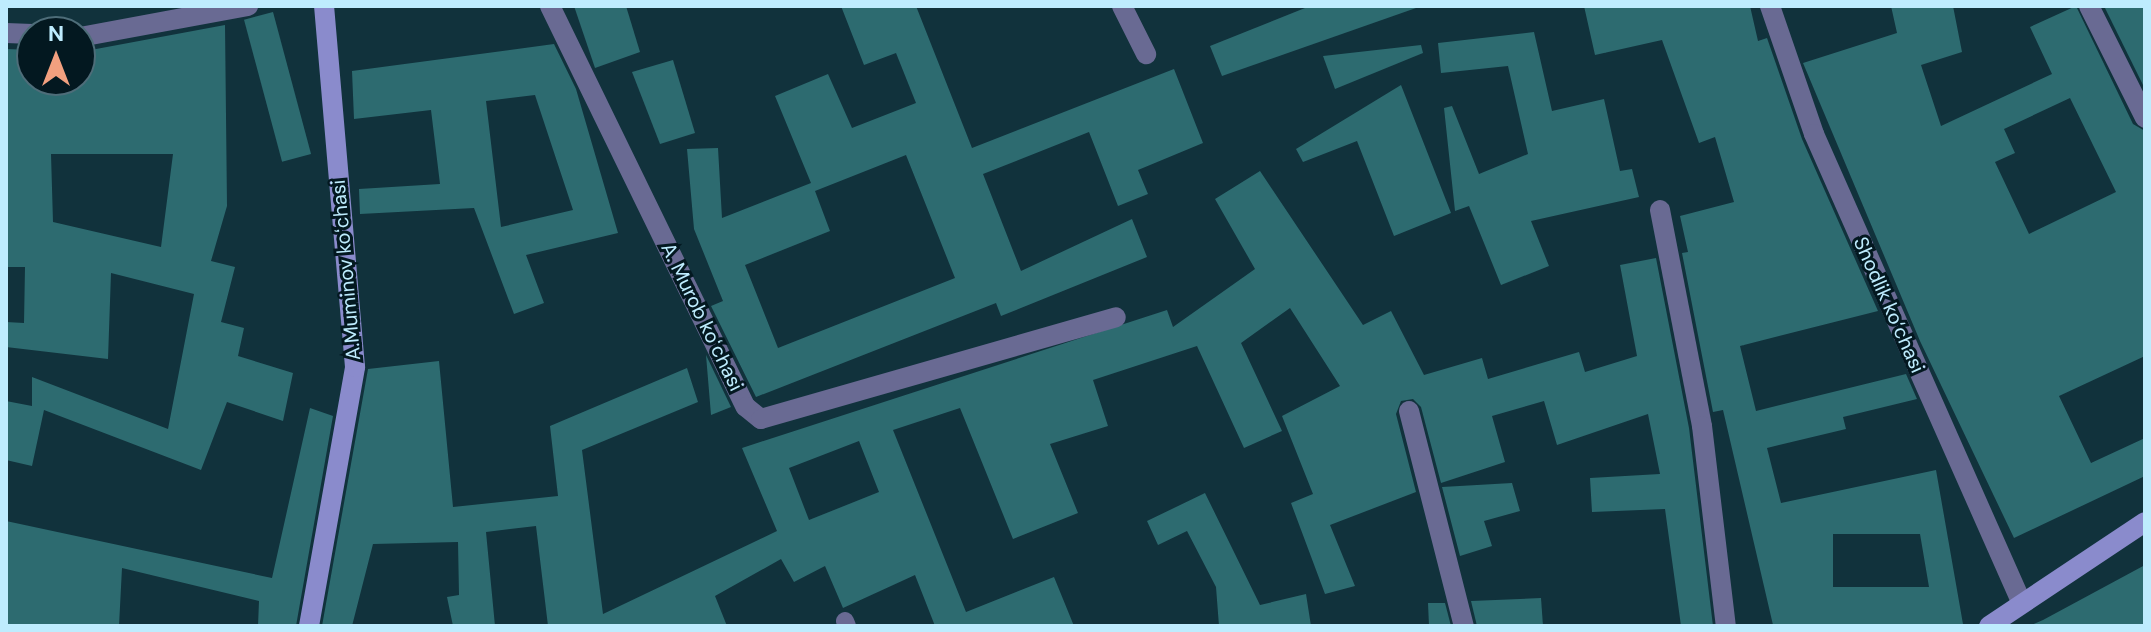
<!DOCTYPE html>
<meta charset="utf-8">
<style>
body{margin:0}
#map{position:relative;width:2151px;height:632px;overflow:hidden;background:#11323c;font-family:"DM Sans",sans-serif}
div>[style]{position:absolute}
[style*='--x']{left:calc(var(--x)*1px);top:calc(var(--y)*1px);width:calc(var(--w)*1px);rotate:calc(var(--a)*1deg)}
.building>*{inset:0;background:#2d6b70;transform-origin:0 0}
.lane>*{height:18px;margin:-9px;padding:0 9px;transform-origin:9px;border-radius:9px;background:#696a93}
.street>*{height:20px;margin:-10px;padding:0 10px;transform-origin:10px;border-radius:10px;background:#696a93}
.secondary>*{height:20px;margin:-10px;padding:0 10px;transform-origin:10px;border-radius:10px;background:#8a8bcc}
span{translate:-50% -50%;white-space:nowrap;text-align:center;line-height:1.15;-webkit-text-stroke:6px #031820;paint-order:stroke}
.street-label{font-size:20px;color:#beecfe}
.frame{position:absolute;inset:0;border:8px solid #beecfe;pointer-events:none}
.north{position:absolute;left:16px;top:16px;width:80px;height:80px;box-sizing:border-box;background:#031820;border:2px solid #4e6d79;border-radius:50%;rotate:0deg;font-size:22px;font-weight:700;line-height:32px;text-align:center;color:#beecfe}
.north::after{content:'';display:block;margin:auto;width:28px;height:36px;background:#f2a07f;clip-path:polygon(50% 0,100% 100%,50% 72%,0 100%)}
</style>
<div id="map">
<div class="building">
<div style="clip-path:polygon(574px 6px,626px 6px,640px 52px,595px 68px)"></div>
<div style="clip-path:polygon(evenodd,841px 6px,916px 6px,972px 148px,1174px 69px,1203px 143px,1138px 170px,1148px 194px,1118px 206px,1089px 132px,983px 174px,1021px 271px,1132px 219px,1147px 257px,1001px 316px,996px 303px,756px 397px,711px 306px,723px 301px,694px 229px,687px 149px,718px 148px,722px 218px,811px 183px,775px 96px,828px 74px,852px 128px,916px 103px,896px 53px,864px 65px,841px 6px,906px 155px,955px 278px,778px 348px,745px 265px,830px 231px,815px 191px,906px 155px)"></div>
<div style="clip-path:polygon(1310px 6px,1416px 8px,1222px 76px,1210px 46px)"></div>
<div style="clip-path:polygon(evenodd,1584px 6px,1750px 6px,1758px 41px,1767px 38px,1802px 139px,1878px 311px,1740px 346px,1756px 411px,1906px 374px,1917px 399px,1843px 417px,1846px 429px,1767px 448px,1781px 503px,1936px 470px,1963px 624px,1773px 625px,1723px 410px,1713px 412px,1682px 253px,1688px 252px,1680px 216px,1734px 202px,1715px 137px,1699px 143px,1662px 40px,1595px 55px,1584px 6px,1833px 534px,1920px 534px,1929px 587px,1833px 587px,1833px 534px)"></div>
<div style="clip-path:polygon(evenodd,1891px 6px,1953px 6px,1962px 52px,1921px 65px,1941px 126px,2052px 74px,2030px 27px,2076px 6px,2133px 124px,2145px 131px,2145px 356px,2059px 396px,2091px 463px,2145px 438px,2145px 476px,2014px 538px,1920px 341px,1803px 63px,1897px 33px,1891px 6px,2070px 98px,2116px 192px,2029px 234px,1995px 162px,2015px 153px,2004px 129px,2070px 98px)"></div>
<div style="clip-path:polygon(2104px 6px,2145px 6px,2145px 89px)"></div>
<div style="left:273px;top:12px;width:147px;height:30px;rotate:75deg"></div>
<div style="clip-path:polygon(evenodd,225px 25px,227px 206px,211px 261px,235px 267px,221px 322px,244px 328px,238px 356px,293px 373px,283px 421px,227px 402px,201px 470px,44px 410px,32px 466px,6px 460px,6px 401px,32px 406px,32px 377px,168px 429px,194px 294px,111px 273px,108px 359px,6px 347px,6px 322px,24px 323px,25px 267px,6px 267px,6px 49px,32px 50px,32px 80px,80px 80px,80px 52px,225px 25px,51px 154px,173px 154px,161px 247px,53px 222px,51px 154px)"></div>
<div style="clip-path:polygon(1534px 32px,1552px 111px,1604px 99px,1620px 171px,1632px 169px,1639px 197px,1531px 221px,1549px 266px,1501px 285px,1469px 206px,1455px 211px,1444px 108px,1452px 106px,1479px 174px,1528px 154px,1508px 66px,1441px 73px,1438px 43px)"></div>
<div style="clip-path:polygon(evenodd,554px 44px,576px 89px,618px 233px,526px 255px,544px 303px,514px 314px,474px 208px,360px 214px,359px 189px,440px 184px,431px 110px,354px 119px,352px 71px,554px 44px,535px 95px,573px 210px,501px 227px,486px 101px,535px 95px)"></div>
<div style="clip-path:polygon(1421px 45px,1423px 53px,1335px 89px,1323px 56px)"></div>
<div style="clip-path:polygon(673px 60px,695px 133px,660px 144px,632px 72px)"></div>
<div style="clip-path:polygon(1401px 85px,1451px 213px,1394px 236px,1357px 141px,1303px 162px,1296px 149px)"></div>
<div style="clip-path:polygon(evenodd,1260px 171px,1363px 325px,1391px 311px,1424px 375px,1482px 358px,1488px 379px,1579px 352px,1585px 372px,1637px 356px,1620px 265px,1656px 258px,1689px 428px,1713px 626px,1681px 626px,1665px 509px,1592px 512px,1590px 478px,1660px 474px,1648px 414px,1557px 445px,1544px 401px,1492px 416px,1505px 462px,1441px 483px,1421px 407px,1413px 399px,1401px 401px,1396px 414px,1416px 492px,1330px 525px,1355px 586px,1325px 594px,1291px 503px,1313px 494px,1282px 416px,1340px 386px,1290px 308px,1241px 343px,1282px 431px,1244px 448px,1197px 346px,1093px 380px,1108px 426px,1050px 444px,1078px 513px,1013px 539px,960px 408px,893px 430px,966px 612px,1054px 577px,1074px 626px,935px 626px,915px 575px,843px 608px,825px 566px,794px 582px,781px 559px,715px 596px,727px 626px,548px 626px,536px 526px,486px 532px,495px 626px,453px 626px,447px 597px,459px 595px,458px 542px,373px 544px,352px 626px,322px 626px,368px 369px,439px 361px,453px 507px,558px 496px,550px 426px,687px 368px,698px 402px,582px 450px,603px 614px,777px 531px,742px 448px,1167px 310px,1173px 327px,1255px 269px,1215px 199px,1260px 171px,859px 441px,879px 492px,809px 520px,789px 468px,859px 441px)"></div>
<div style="clip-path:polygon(706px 355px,731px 407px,711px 415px)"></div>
<div style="clip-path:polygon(310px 408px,333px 416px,296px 626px,258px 626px,259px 601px,122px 568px,119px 626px,6px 626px,6px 521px,272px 578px)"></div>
<div style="clip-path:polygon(1512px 483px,1520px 511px,1484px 521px,1492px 546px,1460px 556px,1442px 487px)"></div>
<div style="clip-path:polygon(1205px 493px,1260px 605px,1306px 594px,1311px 626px,1219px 626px,1216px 587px,1187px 531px,1158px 545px,1147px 521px)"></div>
<div style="clip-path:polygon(2145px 565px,2145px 626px,2029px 626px,2043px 620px)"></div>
<div style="clip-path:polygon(1541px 598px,1543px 626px,1477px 626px,1471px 601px)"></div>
<div style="clip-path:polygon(1428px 603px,1445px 603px,1451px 626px,1429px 626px)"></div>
</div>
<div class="lane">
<div style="--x:845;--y:621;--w:5;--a:68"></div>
</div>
<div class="street">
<div style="--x:550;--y:6;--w:446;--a:64"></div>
<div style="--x:746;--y:407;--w:19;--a:39"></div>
<div style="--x:761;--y:419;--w:369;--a:-16"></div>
<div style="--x:1122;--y:6;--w:54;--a:63.4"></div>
<div style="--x:1770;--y:6;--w:135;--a:71"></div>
<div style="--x:1814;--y:134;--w:509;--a:66.11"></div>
<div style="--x:2089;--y:6;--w:125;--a:63.4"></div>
<div style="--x:6;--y:33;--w:26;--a:2"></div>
<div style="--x:80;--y:37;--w:171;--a:-10.5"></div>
<div style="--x:1660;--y:210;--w:220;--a:79"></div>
<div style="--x:1702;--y:426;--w:201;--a:83.2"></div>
<div style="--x:1409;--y:411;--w:222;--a:75.7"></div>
</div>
<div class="secondary">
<div style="--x:309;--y:626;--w:263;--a:-79.9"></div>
<div style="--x:355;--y:367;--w:362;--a:-94.9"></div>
<div style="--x:1989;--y:626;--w:187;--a:-33.7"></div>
</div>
<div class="street-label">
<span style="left:346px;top:270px;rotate:-95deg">A.Muminov koʻchasi</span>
<span style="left:1889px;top:305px;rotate:66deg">Shodlik ko‘chasi</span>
<span style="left:702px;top:317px;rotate:64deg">A. Murob koʻchasi</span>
</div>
<div class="frame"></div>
<div class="north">N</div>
</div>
